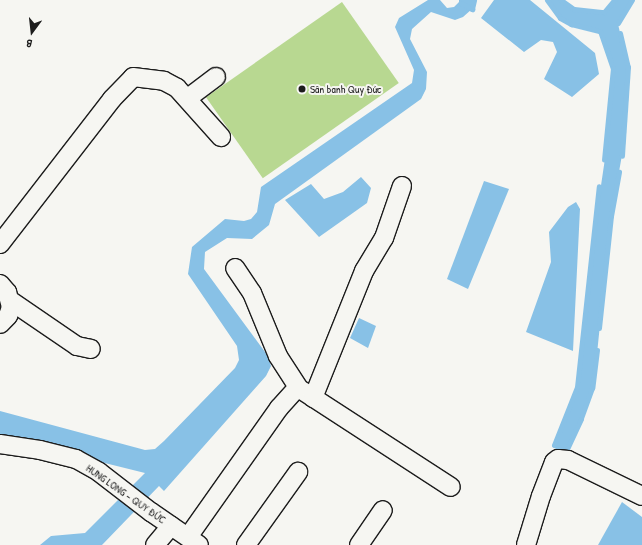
<!DOCTYPE html>
<meta charset="utf-8">
<style>
body{margin:0}
#map{position:relative;width:642px;height:545px;overflow:hidden;background:#f6f6f2;font-family:"Patrick Hand",sans-serif}
div>[style]{position:absolute}
[style*='--x']{left:calc(var(--x)*1px);top:calc(var(--y)*1px);width:calc(var(--w)*1px);rotate:calc(var(--a)*1deg)}
.green>*{inset:0;background:#b8d891;transform-origin:0 0}
.water>*{inset:0;background:#88c1e6}
.stream>*{height:5px;margin:-2.5px;padding:0 2.5px;transform-origin:2.5px;border-radius:2.5px;background:#88c1e6}
.roads{filter:drop-shadow(1px 0 #1c1c1c) drop-shadow(-1px 0 #1c1c1c) drop-shadow(0 1px #1c1c1c) drop-shadow(0 -1px #1c1c1c)}
.minor>*{height:18px;margin:-9px;padding:0 9px;transform-origin:9px;border-radius:9px;background:#f6f6f2}
.dots>*{width:11px;height:11px;translate:-50% -50%;box-sizing:border-box;border:2px solid #f6f6f2;border-radius:50%}
span{translate:-50% -50%;white-space:nowrap;text-align:center;line-height:1.15;-webkit-text-stroke:4px #f6f6f2;paint-order:stroke}
.poi-label{font-size:11px;color:#1c1c1c}
.left{translate:0 -50%;text-align:left}
.street-label{font-size:11px;color:#1c1c1c}
.north{position:absolute;left:12px;top:12px;width:40px;height:40px;-webkit-text-stroke:3px #f6f6f2;paint-order:stroke;rotate:195deg;font-size:11px;font-weight:700;line-height:16px;text-align:center;color:#1c1c1c}
.north::after{content:'';display:block;margin:auto;width:14px;height:18px;background:#1c1c1c;clip-path:polygon(50% 0,100% 100%,50% 72%,0 100%)}
</style>
<div id="map">
<div class="green">
<div style="left:342px;top:2px;width:99px;height:166px;rotate:55deg"></div>
</div>
<div class="water">
<div style="clip-path:polygon(428px 0,440px 0,447px 8px,454px 7px,461px 0,474px 0,472px 9px,463px 17px,455px 20px,431px 12px,412px 29px,410px 39px,427px 72px,426px 89px,421px 99px,275px 204px,269px 225px,252px 239px,227px 238px,205px 252px,204px 269px,268px 356px,271px 366px,266px 376px,164px 491px,159px 486px,102px 545px,40px 545px,51px 536px,85px 533px,145px 473px,0 437px,0 411px,145px 450px,155px 449px,164px 441px,235px 368px,239px 360px,237px 346px,188px 274px,192px 247px,225px 219px,244px 221px,251px 219px,257px 212px,261px 187px,412px 83px,414px 70px,395px 27px,399px 18px)"></div>
<div style="clip-path:polygon(494px 0,530px 0,595px 53px,599px 74px,572px 97px,544px 79px,557px 52px,553px 42px,541px 40px,524px 52px,481px 18px)"></div>
<div style="clip-path:polygon(547px 0,561px 0,574px 9px,604px 12px,614px 0,632px 0,618px 24px,628px 67px,624px 144px,611px 216px,597px 354px,592px 388px,581px 419px,566px 451px,554px 445px,577px 387px,592px 246px,607px 145px,613px 68px,600px 31px,571px 24px,560px 18px)"></div>
<div style="clip-path:polygon(361px 177px,371px 188px,367px 203px,319px 237px,285px 200px,311px 184px,324px 199px,343px 192px)"></div>
<div style="clip-path:polygon(484px 181px,509px 189px,468px 289px,447px 279px)"></div>
<div style="clip-path:polygon(576px 202px,580px 209px,573px 351px,526px 332px,551px 262px,549px 232px,568px 207px)"></div>
<div style="clip-path:polygon(359px 318px,376px 326px,368px 348px,350px 338px)"></div>
<div style="clip-path:polygon(622px 502px,642px 517px,642px 545px,598px 545px)"></div>
</div>
<div class="stream">
<div style="--x:461;--y:0;--w:3;--a:90"></div>
<div style="--x:461;--y:3;--w:13;--a:29"></div>
<div style="--x:472;--y:9;--w:9;--a:-77"></div>
<div style="--x:547;--y:0;--w:22;--a:54"></div>
<div style="--x:560;--y:18;--w:13;--a:29"></div>
<div style="--x:571;--y:24;--w:30;--a:14"></div>
<div style="--x:600;--y:31;--w:39;--a:71"></div>
<div style="--x:613;--y:68;--w:92;--a:95.6"></div>
<div style="--x:561;--y:0;--w:16;--a:35"></div>
<div style="--x:574;--y:9;--w:30;--a:6"></div>
<div style="--x:604;--y:12;--w:16;--a:-50"></div>
<div style="--x:618;--y:23;--w:27;--a:-59"></div>
<div style="--x:620;--y:33;--w:35;--a:77"></div>
<div style="--x:628;--y:67;--w:89;--a:93.9"></div>
<div style="--x:599;--y:328;--w:113;--a:-83.9"></div>
<div style="--x:611;--y:216;--w:45;--a:-79.7"></div>
<div style="--x:597;--y:350;--w:38;--a:97"></div>
<div style="--x:592;--y:388;--w:33;--a:110"></div>
<div style="--x:581;--y:419;--w:35;--a:115"></div>
<div style="--x:566;--y:451;--w:13;--a:-153"></div>
<div style="--x:554;--y:445;--w:62;--a:-68.4"></div>
<div style="--x:577;--y:387;--w:202;--a:-83.8"></div>
</div>
<div class="roads">
<div class="minor">
<div style="--x:188;--y:98;--w:35;--a:-37"></div>
<div style="--x:0;--y:244;--w:183;--a:-52.3"></div>
<div style="--x:112;--y:99;--w:30;--a:-46"></div>
<div style="--x:133;--y:77;--w:31;--a:7"></div>
<div style="--x:164;--y:81;--w:15;--a:28"></div>
<div style="--x:177;--y:88;--w:66;--a:48.1"></div>
<div style="--x:0;--y:284;--w:11;--a:49"></div>
<div style="--x:7;--y:292;--w:16;--a:75"></div>
<div style="--x:11;--y:307;--w:9;--a:108"></div>
<div style="--x:8;--y:316;--w:11;--a:135"></div>
<div style="--x:11;--y:301;--w:80;--a:34.3"></div>
<div style="--x:77;--y:346;--w:14;--a:12"></div>
<div style="--x:303;--y:391;--w:176;--a:33"></div>
<div style="--x:313;--y:398;--w:137;--a:-68.1"></div>
<div style="--x:364;--y:271;--w:39;--a:-59"></div>
<div style="--x:384;--y:238;--w:55;--a:-70.9"></div>
<div style="--x:0;--y:444;--w:40;--a:8.5"></div>
<div style="--x:40;--y:450;--w:37;--a:14"></div>
<div style="--x:76;--y:459;--w:26;--a:29"></div>
<div style="--x:99;--y:472;--w:66;--a:37.6"></div>
<div style="--x:151;--y:512;--w:58;--a:34.5"></div>
<div style="--x:188;--y:537;--w:158;--a:-54.8"></div>
<div style="--x:279;--y:408;--w:28;--a:-48"></div>
<div style="--x:298;--y:387;--w:37;--a:-123"></div>
<div style="--x:278;--y:356;--w:68;--a:-112.4"></div>
<div style="--x:252;--y:293;--w:30;--a:-124"></div>
<div style="--x:155;--y:545;--w:25;--a:-50"></div>
<div style="--x:246;--y:545;--w:90;--a:-54.5"></div>
<div style="--x:359;--y:545;--w:42;--a:-55.6"></div>
<div style="--x:526;--y:545;--w:51;--a:-73"></div>
<div style="--x:541;--y:496;--w:36;--a:-69"></div>
<div style="--x:554;--y:462;--w:5;--a:-37"></div>
<div style="--x:558;--y:459;--w:10;--a:6"></div>
<div style="--x:568;--y:460;--w:82;--a:25.9"></div>
</div>
</div>
<div class="dots">
<div style="left:302px;top:89px;background:#1c1c1c"></div>
</div>
<div class="poi-label">
<span class="left" style="left:310px;top:89px">Sân banh Quy Đức</span>
</div>
<div class="street-label">
<span style="left:126px;top:494px;rotate:35deg">HƯNG LONG - QUY ĐỨC</span>
</div>
<div class="north">B</div>
</div>
